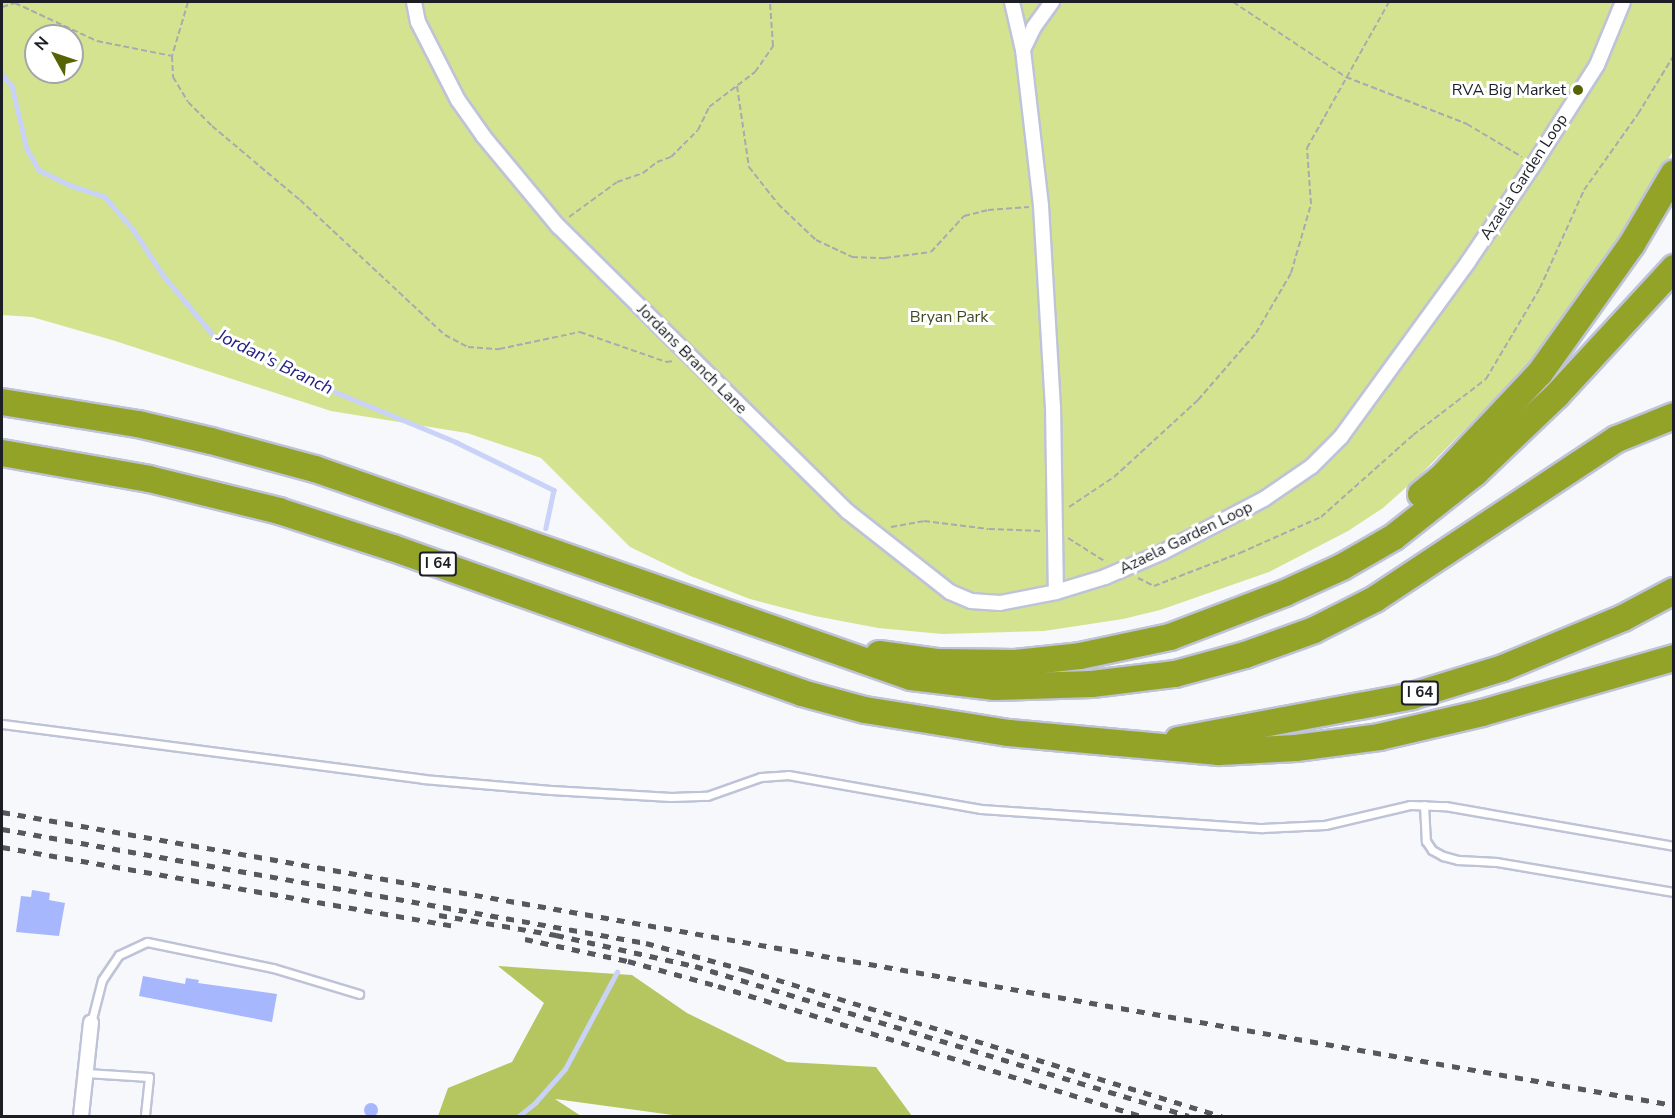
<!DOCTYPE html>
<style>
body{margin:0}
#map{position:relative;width:1675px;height:1118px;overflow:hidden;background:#f7f8fc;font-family:"Nunito Sans",sans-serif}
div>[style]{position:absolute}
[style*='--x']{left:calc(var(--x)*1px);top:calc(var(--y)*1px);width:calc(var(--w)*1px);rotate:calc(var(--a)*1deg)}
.green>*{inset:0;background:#d3e390}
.forest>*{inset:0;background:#b5c661}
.stream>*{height:4.5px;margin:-2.25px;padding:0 2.25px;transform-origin:2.25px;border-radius:2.25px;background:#c9d2f7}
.building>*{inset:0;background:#a7b7fe}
.round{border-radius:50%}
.path>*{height:2px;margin-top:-1px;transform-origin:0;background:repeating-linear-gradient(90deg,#a9aaaf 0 6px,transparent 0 9px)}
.roads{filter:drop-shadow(2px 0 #bec3d7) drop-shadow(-2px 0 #bec3d7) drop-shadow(0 2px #bec3d7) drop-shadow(0 -2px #bec3d7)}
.lane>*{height:7px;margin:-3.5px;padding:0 3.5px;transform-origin:3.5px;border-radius:3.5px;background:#fff}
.street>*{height:14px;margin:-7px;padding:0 7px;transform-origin:7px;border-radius:7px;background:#fff}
.highway>*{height:26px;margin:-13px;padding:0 13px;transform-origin:13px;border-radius:13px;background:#92a328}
.rail>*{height:4.5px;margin-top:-2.25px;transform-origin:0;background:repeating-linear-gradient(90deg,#56585e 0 8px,transparent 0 16px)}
.dots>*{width:16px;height:16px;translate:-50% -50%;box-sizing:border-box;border:3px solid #fff;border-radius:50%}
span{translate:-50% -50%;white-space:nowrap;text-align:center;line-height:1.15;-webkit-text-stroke:6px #fff;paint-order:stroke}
.shield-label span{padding:2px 4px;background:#fff;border:2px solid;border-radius:4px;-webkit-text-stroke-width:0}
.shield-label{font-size:15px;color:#1c1e25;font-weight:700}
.poi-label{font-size:16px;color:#1c1e25}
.right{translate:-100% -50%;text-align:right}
.street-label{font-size:16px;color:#1c1e25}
.park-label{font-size:16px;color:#444b21}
.water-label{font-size:18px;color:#222083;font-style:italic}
.frame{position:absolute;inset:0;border:3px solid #1c1e25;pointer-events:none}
.north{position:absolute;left:24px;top:24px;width:60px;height:60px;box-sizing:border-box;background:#fff;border:2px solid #a4a5a8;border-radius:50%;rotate:310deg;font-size:16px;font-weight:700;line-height:24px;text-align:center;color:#1c1e25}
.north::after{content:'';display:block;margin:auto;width:21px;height:27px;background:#586304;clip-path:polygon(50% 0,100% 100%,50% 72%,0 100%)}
</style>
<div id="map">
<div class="green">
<div style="clip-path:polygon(evenodd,2px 2px,1673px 2px,1673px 151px,1611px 255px,1570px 311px,1522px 371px,1421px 474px,1383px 508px,1348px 531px,1269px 572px,1160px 610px,1123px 619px,1044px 631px,942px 634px,878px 628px,815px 616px,750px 599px,688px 575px,630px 547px,541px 458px,467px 433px,331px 411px,112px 340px,32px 317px,2px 315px,2px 2px,36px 36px,72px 36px,72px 72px,36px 72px,36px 36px)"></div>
</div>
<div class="forest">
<div style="clip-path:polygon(498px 966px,632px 975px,687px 1013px,787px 1062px,876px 1067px,912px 1116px,680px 1116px,555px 1099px,581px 1116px,438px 1116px,448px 1088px,512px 1062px,544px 1003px)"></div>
</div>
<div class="stream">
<div style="--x:2;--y:74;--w:16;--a:50"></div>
<div style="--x:12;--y:86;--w:65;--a:76.6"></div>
<div style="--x:27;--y:149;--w:24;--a:60"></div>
<div style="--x:39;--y:170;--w:37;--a:26"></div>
<div style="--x:72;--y:186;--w:35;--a:18"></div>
<div style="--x:105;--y:197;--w:43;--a:48.8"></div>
<div style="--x:133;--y:229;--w:55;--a:56.9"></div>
<div style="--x:163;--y:275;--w:80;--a:50.1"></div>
<div style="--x:214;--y:336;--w:74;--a:26.6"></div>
<div style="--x:280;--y:369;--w:191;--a:22.5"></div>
<div style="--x:456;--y:442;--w:109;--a:26.1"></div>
<div style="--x:554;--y:490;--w:39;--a:102"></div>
<div style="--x:519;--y:1116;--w:21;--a:-39"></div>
<div style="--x:535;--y:1103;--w:45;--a:-48.6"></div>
<div style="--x:565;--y:1069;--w:110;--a:-61.8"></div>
</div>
<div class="building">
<div style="clip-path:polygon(32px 890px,50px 893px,49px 900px,65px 903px,59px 936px,16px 932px,21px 896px,31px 897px)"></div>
<div style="clip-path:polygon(143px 976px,185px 984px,186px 978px,199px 980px,198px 983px,277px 994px,272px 1022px,139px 996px)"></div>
<div class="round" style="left:364px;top:1103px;width:14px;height:14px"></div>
</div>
<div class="path">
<div style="--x:188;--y:2;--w:56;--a:106.5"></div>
<div style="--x:172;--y:56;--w:21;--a:87"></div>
<div style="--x:173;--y:77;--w:29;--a:59"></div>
<div style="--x:188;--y:102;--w:34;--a:45"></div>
<div style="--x:212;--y:126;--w:115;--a:40.1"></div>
<div style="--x:300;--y:200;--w:198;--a:43"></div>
<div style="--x:445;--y:335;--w:26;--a:28"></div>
<div style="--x:468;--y:347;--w:31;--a:4"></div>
<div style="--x:499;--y:349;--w:83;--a:-11.9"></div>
<div style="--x:580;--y:332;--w:91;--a:19.2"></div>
<div style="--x:666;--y:362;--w:8;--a:-7"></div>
<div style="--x:1233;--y:2;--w:136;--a:33.6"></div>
<div style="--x:1346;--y:77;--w:130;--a:21.2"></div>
<div style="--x:1467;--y:124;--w:64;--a:31"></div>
<div style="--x:2;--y:7;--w:14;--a:-17"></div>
<div style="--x:15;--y:3;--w:90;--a:24.9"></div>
<div style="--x:97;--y:41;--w:76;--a:11.3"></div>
<div style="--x:737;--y:86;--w:82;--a:81.6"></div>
<div style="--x:749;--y:167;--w:47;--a:51.9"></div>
<div style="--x:778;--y:204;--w:52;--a:43.5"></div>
<div style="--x:816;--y:240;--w:40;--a:25"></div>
<div style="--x:852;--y:257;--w:33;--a:2"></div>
<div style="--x:885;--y:258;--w:46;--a:-7.4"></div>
<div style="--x:931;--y:252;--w:49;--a:-47.5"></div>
<div style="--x:964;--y:216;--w:25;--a:-14"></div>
<div style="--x:988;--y:210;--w:41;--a:-4.2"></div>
<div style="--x:569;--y:217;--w:59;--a:-36.1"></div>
<div style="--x:617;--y:182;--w:28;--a:-19"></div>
<div style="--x:643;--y:173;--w:18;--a:-38"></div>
<div style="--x:657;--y:162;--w:15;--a:-20"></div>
<div style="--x:671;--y:157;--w:38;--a:-45"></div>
<div style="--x:698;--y:130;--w:25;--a:-64"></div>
<div style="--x:709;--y:107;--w:58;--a:-37.3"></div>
<div style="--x:755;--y:72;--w:32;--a:-55"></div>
<div style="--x:773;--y:46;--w:44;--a:-93.9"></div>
<div style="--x:1069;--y:507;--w:54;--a:-33.7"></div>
<div style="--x:1114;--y:477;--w:114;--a:-42.5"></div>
<div style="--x:1198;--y:400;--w:89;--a:-49.1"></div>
<div style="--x:1256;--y:333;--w:69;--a:-59.7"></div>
<div style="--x:1291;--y:273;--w:72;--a:-73.8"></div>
<div style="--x:1311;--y:204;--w:56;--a:-94.1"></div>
<div style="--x:1307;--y:148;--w:167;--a:-60.7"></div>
<div style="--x:891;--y:527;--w:34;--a:-10"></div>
<div style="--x:924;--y:521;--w:65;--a:7"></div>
<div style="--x:989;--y:529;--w:54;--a:2.1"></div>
<div style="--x:1068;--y:538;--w:45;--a:32.3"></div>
<div style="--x:1138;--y:578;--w:18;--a:27"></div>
<div style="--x:1154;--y:586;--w:92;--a:-21"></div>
<div style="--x:1240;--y:553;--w:89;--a:-24"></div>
<div style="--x:1321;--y:517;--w:123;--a:-41.7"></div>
<div style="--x:1413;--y:435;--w:92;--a:-37.5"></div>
<div style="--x:1486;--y:379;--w:106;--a:-59.3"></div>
<div style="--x:1540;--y:288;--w:107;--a:-65.8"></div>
<div style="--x:1584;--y:190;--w:93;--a:-54.6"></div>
<div style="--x:1638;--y:114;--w:69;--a:-58.6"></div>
</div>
<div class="roads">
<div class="lane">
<div style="--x:2;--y:724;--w:425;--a:7.4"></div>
<div style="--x:423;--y:779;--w:128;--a:4.9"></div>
<div style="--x:551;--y:790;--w:120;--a:3.3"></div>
<div style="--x:671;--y:797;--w:36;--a:-2"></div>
<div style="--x:707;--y:796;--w:57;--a:-19.4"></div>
<div style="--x:761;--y:777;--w:27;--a:-4"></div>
<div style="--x:788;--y:775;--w:196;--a:10"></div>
<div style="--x:981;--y:809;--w:282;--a:3.9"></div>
<div style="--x:1262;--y:828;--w:63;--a:-2.7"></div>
<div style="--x:1325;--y:825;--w:87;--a:-13.2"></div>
<div style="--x:1410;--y:805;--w:35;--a:2"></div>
<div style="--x:1445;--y:806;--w:232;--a:9.9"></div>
<div style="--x:1424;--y:805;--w:36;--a:87"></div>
<div style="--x:1426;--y:841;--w:11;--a:56"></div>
<div style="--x:1432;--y:850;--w:13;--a:29"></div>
<div style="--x:1443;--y:856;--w:16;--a:15"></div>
<div style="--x:1458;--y:860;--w:38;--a:3"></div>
<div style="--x:1496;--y:862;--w:181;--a:9.6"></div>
<div style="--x:91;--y:1023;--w:44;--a:-75.7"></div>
<div style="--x:102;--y:980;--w:30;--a:-56"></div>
<div style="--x:119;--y:955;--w:31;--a:-25"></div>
<div style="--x:147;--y:942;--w:129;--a:11.7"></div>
<div style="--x:273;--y:968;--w:90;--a:16.8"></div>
<div style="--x:86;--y:1073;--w:63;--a:3.6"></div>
<div style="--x:149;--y:1077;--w:39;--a:96"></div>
</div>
<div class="street">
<div style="--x:414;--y:2;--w:20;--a:79"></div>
<div style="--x:418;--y:22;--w:88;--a:62.9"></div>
<div style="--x:458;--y:100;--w:45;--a:54.9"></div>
<div style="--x:484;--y:137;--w:116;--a:50.3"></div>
<div style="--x:558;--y:226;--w:406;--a:44.6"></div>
<div style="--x:847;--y:511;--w:131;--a:38.2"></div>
<div style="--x:950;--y:592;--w:23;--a:23"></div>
<div style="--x:971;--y:601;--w:29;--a:4"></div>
<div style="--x:1000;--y:603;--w:57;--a:-11.1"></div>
<div style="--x:1012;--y:2;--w:49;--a:77.1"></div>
<div style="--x:1052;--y:2;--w:31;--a:126"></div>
<div style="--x:1034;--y:27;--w:25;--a:116"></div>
<div style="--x:1023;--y:50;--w:157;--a:83.4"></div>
<div style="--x:1041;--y:206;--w:200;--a:86.6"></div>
<div style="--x:1053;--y:406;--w:186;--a:89.1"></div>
<div style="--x:1056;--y:592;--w:51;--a:-17"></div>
<div style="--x:1105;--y:577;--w:63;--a:-23.3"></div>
<div style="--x:1163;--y:552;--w:114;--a:-27.7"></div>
<div style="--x:1264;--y:499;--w:58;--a:-34.5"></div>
<div style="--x:1312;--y:466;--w:41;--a:-45"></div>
<div style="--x:1341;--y:437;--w:216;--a:-54"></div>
<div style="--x:1468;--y:262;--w:118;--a:-56"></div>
<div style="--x:1534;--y:164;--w:117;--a:-57.5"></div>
<div style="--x:1597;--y:65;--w:68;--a:-67.6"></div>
<div style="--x:81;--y:1116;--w:94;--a:-83.9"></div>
</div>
<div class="highway">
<div style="--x:2;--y:402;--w:138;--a:9.2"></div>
<div style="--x:138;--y:424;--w:75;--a:13.1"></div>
<div style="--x:211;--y:441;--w:108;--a:15.1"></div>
<div style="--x:315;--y:469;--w:631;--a:19.24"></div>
<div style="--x:911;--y:677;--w:85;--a:6.8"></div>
<div style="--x:995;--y:687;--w:97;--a:-1.8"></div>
<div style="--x:1092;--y:684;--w:84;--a:-6.9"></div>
<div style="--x:1175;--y:674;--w:73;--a:-15.2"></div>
<div style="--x:1245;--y:655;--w:73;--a:-19.9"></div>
<div style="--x:1314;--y:630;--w:68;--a:-26.9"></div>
<div style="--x:1375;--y:599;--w:290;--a:-33.5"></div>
<div style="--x:1617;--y:439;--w:61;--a:-22"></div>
<div style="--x:2;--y:453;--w:149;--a:10"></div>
<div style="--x:149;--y:479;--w:134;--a:13.8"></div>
<div style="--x:279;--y:511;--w:120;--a:18"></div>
<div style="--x:393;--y:548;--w:434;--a:19.5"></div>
<div style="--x:802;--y:693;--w:65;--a:15.1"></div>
<div style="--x:865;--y:710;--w:146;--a:9.1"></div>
<div style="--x:1009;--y:733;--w:211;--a:5.2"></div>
<div style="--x:1219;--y:752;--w:77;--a:-3"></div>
<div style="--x:1296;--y:748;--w:84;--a:-7.5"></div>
<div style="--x:1379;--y:737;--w:106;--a:-13.1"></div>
<div style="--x:1482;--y:713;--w:200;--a:-16"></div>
<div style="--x:1421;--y:494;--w:26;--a:-39"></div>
<div style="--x:1441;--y:478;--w:144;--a:-46.7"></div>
<div style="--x:1540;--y:373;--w:158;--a:-54.5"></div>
<div style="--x:1632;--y:244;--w:82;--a:-59.4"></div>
<div style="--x:879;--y:654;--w:60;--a:7.7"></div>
<div style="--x:938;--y:662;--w:77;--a:0.7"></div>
<div style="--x:1015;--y:663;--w:65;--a:-6.1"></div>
<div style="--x:1080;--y:656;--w:92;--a:-11.9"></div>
<div style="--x:1170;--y:637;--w:123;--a:-20.9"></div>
<div style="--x:1285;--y:593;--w:63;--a:-24.5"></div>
<div style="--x:1342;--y:567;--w:60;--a:-30"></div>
<div style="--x:1394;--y:537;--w:103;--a:-38.3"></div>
<div style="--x:1475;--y:473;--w:113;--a:-43.6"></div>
<div style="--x:1557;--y:395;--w:173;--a:-47.3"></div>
<div style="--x:1178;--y:740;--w:238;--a:-10.6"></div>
<div style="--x:1412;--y:696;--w:95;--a:-17.1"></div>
<div style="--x:1503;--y:668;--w:130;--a:-22.6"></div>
<div style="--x:1623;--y:618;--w:58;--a:-27.9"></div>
</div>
</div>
<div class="rail">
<div style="--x:2;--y:812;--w:1697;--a:9.94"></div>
<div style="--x:2;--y:829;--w:654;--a:10.04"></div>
<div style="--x:646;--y:943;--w:104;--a:15.1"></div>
<div style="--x:746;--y:970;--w:498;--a:17.1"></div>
<div style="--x:2;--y:847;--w:456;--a:9.9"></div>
<div style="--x:439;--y:915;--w:119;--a:9.7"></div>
<div style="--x:556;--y:935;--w:142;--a:12.6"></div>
<div style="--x:695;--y:966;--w:516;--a:16.89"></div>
<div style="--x:525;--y:939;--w:105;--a:12.1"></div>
<div style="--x:628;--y:961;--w:93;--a:15.5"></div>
<div style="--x:718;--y:986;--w:443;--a:17.1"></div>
</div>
<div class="dots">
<div style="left:1578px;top:90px;background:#586304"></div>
</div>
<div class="shield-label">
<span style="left:438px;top:564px">I 64</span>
<span style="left:1420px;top:693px">I 64</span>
</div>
<div class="poi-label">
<span class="right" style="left:1566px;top:90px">RVA Big Market</span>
</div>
<div class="street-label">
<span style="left:1524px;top:177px;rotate:-57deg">Azaela Garden Loop</span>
<span style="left:692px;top:359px;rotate:45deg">Jordans Branch Lane</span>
<span style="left:1186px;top:538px;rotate:-26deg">Azaela Garden Loop</span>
</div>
<div class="park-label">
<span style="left:949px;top:317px">Bryan Park</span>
</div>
<div class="water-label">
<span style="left:275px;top:362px;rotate:26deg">Jordan's Branch</span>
</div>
<div class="frame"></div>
<div class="north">N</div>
</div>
